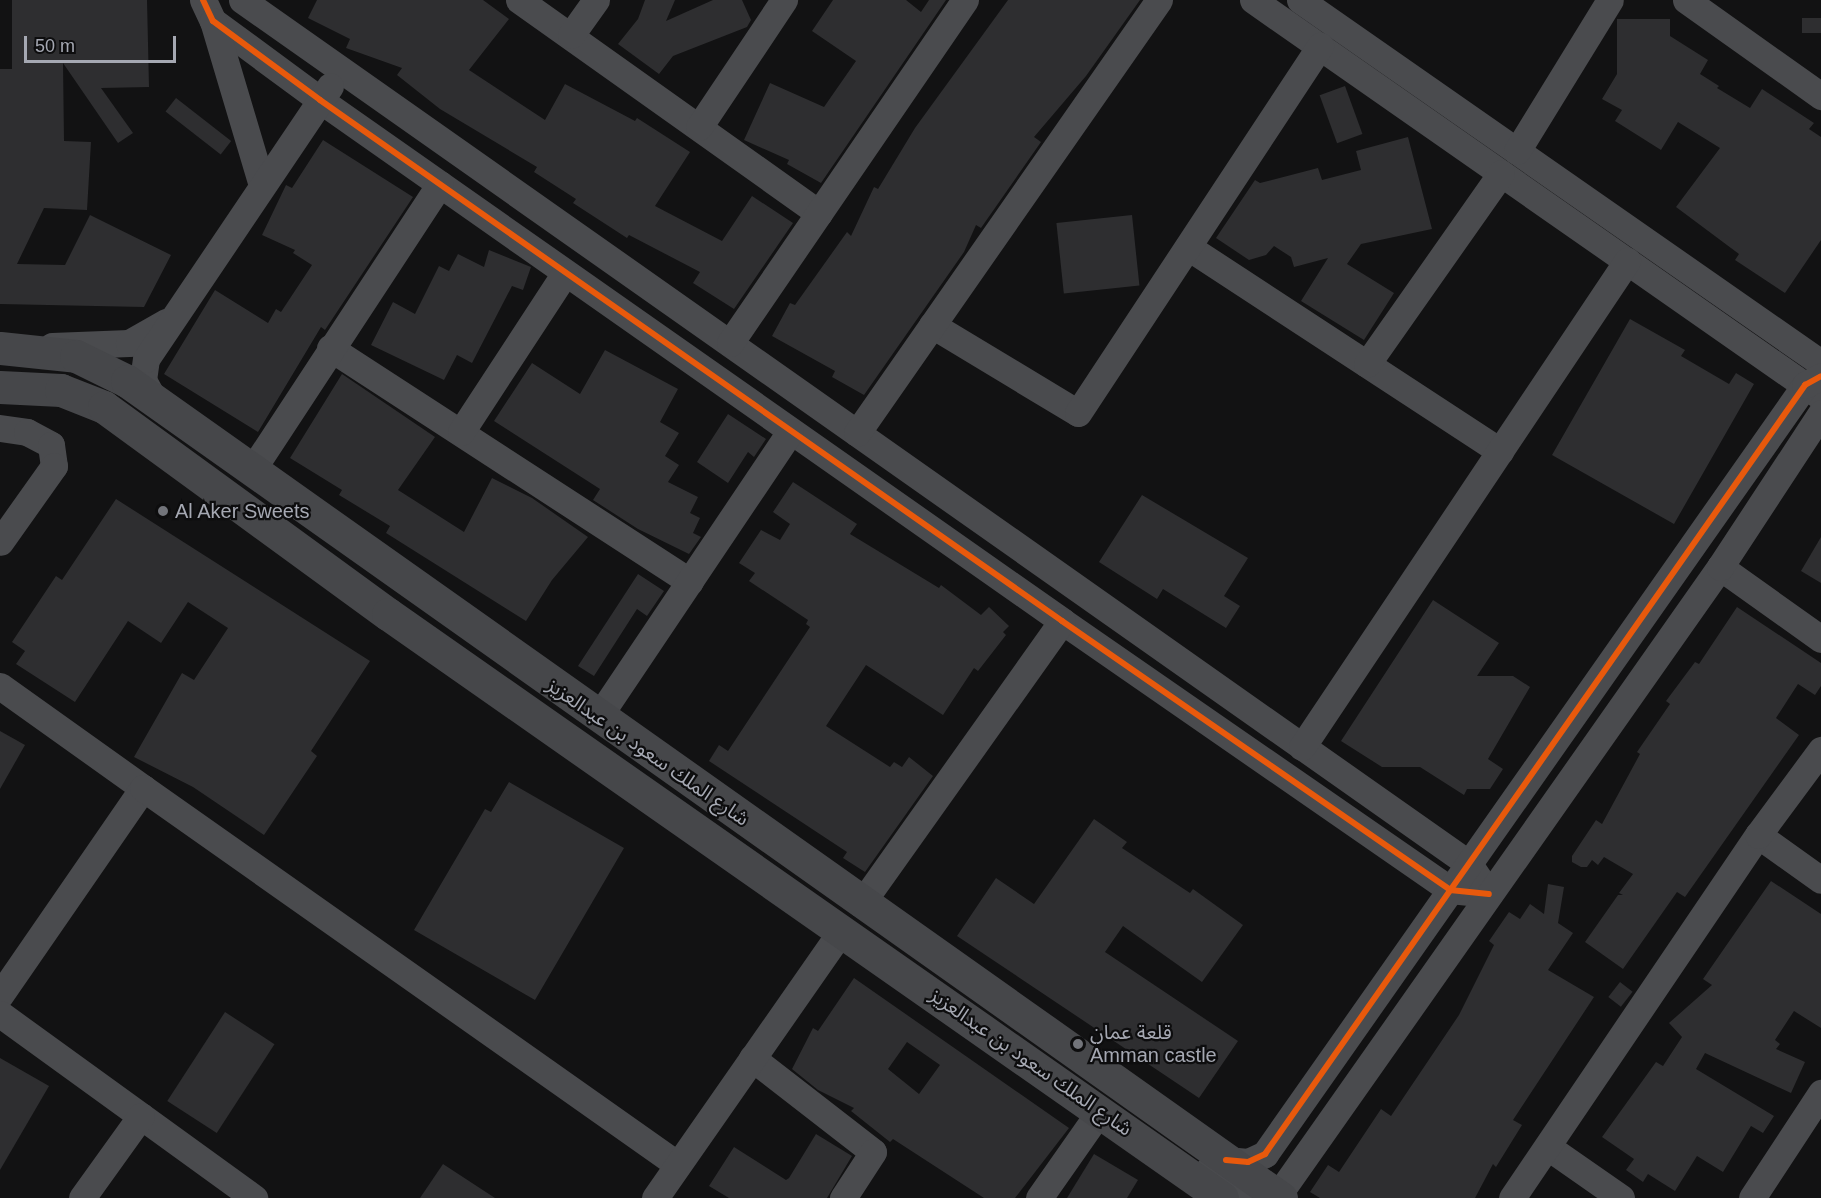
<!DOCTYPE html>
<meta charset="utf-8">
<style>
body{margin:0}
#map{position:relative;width:1821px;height:1198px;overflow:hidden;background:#121213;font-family:Helvetica,"Noto Sans Arabic",sans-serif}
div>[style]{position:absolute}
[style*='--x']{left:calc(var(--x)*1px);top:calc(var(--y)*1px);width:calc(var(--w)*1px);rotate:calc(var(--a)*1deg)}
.building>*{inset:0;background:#2e2e30;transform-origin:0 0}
.minor>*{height:27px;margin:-13.5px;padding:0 13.5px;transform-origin:13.5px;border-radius:13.5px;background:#4a4b4e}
.major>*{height:33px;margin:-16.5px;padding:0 16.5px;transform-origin:16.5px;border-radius:16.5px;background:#46474a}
.cycleway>*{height:6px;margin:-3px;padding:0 3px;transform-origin:3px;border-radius:3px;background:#e8590c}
.dots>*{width:16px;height:16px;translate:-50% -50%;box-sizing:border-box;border:3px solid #0d0d0e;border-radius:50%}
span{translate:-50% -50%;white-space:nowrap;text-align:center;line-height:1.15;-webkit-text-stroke:4.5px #0d0d0e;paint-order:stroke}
.poi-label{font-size:20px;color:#a5a8b2}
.left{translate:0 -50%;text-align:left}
.street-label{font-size:20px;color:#a5a8b2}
.scale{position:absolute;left:24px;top:36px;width:152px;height:27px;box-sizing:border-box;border:3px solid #a5a8b2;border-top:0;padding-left:8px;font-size:18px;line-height:21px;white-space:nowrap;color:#a5a8b2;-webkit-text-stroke:4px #0d0d0e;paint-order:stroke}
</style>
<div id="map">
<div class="building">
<div style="clip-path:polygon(12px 0,147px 0,149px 87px,101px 88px,133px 133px,118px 143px,63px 63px,64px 141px,91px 142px,87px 210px,44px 208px,17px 264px,65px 265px,90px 215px,171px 255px,144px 307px,0 304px,0 69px,12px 69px)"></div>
<div style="clip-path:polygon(317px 0,483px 0,509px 19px,469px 70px,545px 120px,565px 84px,635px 121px,637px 118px,690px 152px,655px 206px,722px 241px,752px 196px,793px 223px,734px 309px,693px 283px,700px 272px,629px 235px,627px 238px,573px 203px,576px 199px,534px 172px,537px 167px,440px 109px,397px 75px,402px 68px,346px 48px,350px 39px,308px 18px)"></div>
<div style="clip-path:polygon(645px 0,675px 0,666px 21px,713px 0,742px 0,751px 20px,747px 27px,673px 56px,659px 74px,618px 44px,638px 19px)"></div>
<div style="clip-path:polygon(833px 0,906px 0,921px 12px,929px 0,946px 0,821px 183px,787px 164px,789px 160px,744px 140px,770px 83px,824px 107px,856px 61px,812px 31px)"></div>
<div style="clip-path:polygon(1008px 0,1140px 0,1086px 76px,1034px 137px,1041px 142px,981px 228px,976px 225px,964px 252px,864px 395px,832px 377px,835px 371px,772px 336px,790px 303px,795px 305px,847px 232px,851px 236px,874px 187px,878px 189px,915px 128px)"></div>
<div style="left:1802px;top:18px;width:19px;height:15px"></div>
<div style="clip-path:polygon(1617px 19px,1670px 19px,1670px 36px,1708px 60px,1700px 74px,1719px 86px,1717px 88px,1750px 108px,1762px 89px,1814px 123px,1809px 129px,1821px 137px,1821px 240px,1785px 293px,1735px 260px,1739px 254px,1676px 207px,1720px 148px,1678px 122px,1661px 150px,1615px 121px,1622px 110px,1602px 99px,1617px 74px)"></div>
<div style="left:1345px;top:86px;width:51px;height:27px;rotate:70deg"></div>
<div style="left:176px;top:98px;width:70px;height:17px;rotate:38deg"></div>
<div style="clip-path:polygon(1408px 137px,1432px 229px,1361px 244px,1347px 264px,1394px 293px,1364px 340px,1301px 301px,1328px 258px,1294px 267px,1291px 257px,1274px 246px,1266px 255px,1249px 260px,1216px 238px,1255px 180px,1260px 183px,1318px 168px,1322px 180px,1361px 170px,1356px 151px)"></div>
<div style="clip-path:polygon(323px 140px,413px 197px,325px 330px,321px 327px,258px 432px,164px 374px,215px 290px,268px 323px,276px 309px,281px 312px,312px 265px,293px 253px,295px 250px,262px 235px,286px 185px,292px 188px)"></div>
<div style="left:1132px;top:215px;width:71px;height:76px;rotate:84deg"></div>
<div style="clip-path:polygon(489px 250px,531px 267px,523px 290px,512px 286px,472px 363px,457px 355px,444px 380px,371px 345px,393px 302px,415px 314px,439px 266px,449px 271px,458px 254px,484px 267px)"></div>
<div style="clip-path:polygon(1630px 319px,1685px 350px,1681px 356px,1729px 384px,1736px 373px,1754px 384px,1674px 524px,1552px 455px)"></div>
<div style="clip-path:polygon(605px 350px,678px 389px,660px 422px,679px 433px,665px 456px,679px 465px,668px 482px,698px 497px,690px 513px,700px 518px,693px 533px,701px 537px,689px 554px,638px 529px,593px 500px,600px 489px,494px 421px,532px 363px,580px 394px)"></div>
<div style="clip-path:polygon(342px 374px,435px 437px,398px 490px,464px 532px,492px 478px,532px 498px,588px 537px,552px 580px,526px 621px,386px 533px,390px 526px,339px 495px,342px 490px,290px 458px)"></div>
<div style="clip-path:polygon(728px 414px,766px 439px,754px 457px,748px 452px,728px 483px,697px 462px)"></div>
<div style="clip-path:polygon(793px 482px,857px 524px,850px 534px,939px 588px,941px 585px,981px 615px,989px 607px,1009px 626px,1003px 632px,1006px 635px,978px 671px,974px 668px,943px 715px,866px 665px,826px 726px,890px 767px,894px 762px,902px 767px,909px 757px,933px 776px,865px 872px,843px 858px,847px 852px,709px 761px,719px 745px,728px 751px,810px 627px,806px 624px,808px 620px,749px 581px,755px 573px,739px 563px,761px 530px,780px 540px,790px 524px,773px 512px)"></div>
<div style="clip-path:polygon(1142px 495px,1248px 558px,1224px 596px,1240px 606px,1226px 628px,1163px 589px,1157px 599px,1099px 562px)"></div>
<div style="clip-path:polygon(116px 499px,370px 661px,311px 751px,317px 756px,264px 835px,193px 787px,134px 757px,182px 673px,194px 680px,228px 628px,188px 602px,161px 643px,128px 621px,75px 702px,16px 664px,25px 651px,12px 642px,56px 576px,62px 580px)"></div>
<div style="clip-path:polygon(1821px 537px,1821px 583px,1801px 571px)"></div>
<div style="clip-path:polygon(638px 574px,664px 591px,647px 616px,637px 609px,594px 676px,578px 666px)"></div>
<div style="clip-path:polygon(1433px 600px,1499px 643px,1477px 676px,1513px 676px,1530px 687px,1488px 759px,1503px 769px,1490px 789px,1467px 789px,1464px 795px,1420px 767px,1382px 767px,1341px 741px)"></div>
<div style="clip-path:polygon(1737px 607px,1821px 663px,1821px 686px,1815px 695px,1798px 684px,1776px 718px,1799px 735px,1685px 897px,1677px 892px,1623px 969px,1585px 942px,1618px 895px,1623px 895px,1619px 893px,1633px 874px,1604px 857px,1598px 865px,1592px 860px,1587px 867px,1581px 867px,1572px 862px,1572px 856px,1596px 820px,1602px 824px,1640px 754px,1637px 752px,1670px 704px,1666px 701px,1695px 662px,1699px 664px)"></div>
<div style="clip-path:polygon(0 731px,25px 745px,0 789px)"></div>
<div style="clip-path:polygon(509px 782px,624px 848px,535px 1000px,414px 930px,485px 809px,491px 812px)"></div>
<div style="clip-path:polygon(1094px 819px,1127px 842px,1122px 848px,1190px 893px,1193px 889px,1243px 925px,1202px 982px,1123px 926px,1105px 952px,1238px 1041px,1199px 1098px,957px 936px,996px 878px,1034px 904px)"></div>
<div style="clip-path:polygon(1771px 881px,1821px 914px,1821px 1028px,1794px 1011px,1775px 1040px,1780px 1044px,1776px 1049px,1805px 1062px,1791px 1093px,1705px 1053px,1696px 1069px,1774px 1116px,1763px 1133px,1751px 1126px,1723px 1172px,1697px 1156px,1675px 1191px,1648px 1174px,1643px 1182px,1626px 1170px,1634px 1159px,1602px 1137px,1656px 1062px,1663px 1066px,1682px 1037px,1669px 1023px,1712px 985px,1703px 979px)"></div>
<div style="clip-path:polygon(1548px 884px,1564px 887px,1558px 923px,1573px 933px,1548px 970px,1594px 997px,1513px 1120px,1522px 1125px,1496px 1167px,1493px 1164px,1475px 1198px,1320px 1198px,1310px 1192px,1328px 1165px,1339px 1172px,1381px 1109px,1391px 1116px,1459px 1015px,1494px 945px,1489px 941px,1509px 912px,1520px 919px,1530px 904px,1544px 914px)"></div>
<div style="clip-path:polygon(evenodd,854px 978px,1069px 1128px,1015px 1198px,984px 1198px,893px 1139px,890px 1142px,851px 1111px,854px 1108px,818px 1090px,792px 1069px,813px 1028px,818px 1031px,854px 978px,907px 1042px,940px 1065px,919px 1094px,888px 1069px,907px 1042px)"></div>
<div style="left:1620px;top:982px;width:16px;height:19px;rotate:38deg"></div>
<div style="left:225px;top:1012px;width:59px;height:106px;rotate:33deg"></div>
<div style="clip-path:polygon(0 1058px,49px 1086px,0 1170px)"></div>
<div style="clip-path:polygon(816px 1134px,852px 1156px,827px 1198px,729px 1198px,709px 1186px,734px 1147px,786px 1180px,789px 1178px)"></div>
<div style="clip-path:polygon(1094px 1154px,1138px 1180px,1127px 1198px,1067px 1198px)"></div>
<div style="clip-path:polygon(443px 1164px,495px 1198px,420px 1198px)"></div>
</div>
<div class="minor">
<div style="--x:203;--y:0;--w:23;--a:65"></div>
<div style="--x:213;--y:21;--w:133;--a:36.4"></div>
<div style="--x:320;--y:100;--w:907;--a:35.07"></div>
<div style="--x:1062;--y:621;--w:472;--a:34.7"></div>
<div style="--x:1450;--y:890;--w:39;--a:6"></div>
<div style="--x:242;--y:0;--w:1501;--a:35.15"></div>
<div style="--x:1469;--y:864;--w:36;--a:56"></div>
<div style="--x:519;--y:0;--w:368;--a:35.4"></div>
<div style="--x:1253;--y:0;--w:692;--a:34.93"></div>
<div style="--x:1300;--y:0;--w:635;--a:34.87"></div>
<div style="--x:1686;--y:0;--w:166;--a:35.4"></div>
<div style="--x:213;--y:21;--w:171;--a:73.4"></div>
<div style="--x:571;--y:35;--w:43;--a:-54.5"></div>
<div style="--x:699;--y:127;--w:153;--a:-56.2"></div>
<div style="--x:1517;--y:151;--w:177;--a:-58.4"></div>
<div style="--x:1188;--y:247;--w:373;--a:33.2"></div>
<div style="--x:932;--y:325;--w:170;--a:31.1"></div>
<div style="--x:1078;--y:413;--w:440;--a:-56.6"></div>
<div style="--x:730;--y:343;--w:416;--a:-55.6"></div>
<div style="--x:52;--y:346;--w:77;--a:-2.2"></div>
<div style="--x:129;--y:343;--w:43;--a:-29.6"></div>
<div style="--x:330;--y:348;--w:429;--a:33"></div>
<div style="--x:1367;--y:364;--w:233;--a:-54.9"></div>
<div style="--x:154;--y:400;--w:23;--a:-119"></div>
<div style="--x:143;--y:380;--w:21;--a:-82"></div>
<div style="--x:146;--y:359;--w:329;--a:-56"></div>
<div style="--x:0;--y:428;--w:27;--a:8"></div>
<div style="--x:27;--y:432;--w:27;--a:28"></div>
<div style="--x:51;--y:445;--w:21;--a:82"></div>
<div style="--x:54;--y:466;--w:93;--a:125.4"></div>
<div style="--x:461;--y:432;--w:190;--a:-56.8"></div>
<div style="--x:857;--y:433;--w:528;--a:-55.11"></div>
<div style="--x:252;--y:470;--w:342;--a:-56.7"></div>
<div style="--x:1720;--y:567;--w:124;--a:35.5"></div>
<div style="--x:0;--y:686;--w:176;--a:35.5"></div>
<div style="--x:143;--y:788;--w:252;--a:124.6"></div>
<div style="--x:599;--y:716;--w:342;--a:-56.1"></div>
<div style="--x:1302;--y:747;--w:585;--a:-56.23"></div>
<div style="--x:143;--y:788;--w:654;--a:35.17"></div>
<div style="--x:1758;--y:835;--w:77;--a:35.5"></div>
<div style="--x:861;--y:904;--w:347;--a:-54.6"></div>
<div style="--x:0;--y:1014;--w:314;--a:35.9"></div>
<div style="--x:752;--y:1058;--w:153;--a:37.8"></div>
<div style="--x:873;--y:1152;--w:55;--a:123.1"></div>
<div style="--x:1548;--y:1147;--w:89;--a:34.9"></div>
<div style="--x:1226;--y:1160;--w:22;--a:5"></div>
<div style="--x:1248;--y:1162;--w:19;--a:-25"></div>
<div style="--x:1265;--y:1154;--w:940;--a:-54.92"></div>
<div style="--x:1805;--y:385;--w:18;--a:-29"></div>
<div style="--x:1208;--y:1170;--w:48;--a:35.7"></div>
<div style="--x:82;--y:1198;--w:101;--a:-54.3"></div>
<div style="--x:655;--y:1198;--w:327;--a:-55.1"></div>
<div style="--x:1039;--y:1198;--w:106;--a:-55"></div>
<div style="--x:1276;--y:1198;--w:772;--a:-54.87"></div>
<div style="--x:1720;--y:567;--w:184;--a:-56.7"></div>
<div style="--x:1512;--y:1198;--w:439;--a:-55.9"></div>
<div style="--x:1758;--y:835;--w:106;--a:-53.5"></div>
<div style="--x:1752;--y:1198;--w:126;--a:-56.7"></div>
</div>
<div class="major">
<div style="--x:0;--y:348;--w:76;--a:6"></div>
<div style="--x:76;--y:356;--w:57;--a:26.1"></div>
<div style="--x:127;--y:381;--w:1414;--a:35.3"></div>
<div style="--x:0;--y:387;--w:61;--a:2.8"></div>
<div style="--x:61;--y:390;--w:46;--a:21.6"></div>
<div style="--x:104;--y:407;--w:351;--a:36.1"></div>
<div style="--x:388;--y:614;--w:1018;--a:35"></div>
</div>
<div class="cycleway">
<div style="--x:203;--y:0;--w:23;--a:65"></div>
<div style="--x:213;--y:21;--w:133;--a:36.4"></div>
<div style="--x:320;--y:100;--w:907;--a:35.07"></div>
<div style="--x:1062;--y:621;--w:472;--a:34.7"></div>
<div style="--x:1450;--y:890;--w:39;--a:6"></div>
<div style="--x:1226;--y:1160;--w:22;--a:5"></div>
<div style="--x:1248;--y:1162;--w:19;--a:-25"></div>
<div style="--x:1265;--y:1154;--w:940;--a:-54.92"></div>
<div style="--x:1805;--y:385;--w:18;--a:-29"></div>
</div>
<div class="dots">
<div style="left:163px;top:511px;background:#72747a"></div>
<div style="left:1078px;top:1044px;background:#72747a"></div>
</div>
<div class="poi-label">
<span class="left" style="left:175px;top:511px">Al Aker Sweets</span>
<span class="left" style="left:1090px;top:1044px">قلعة عمان<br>Amman castle</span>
</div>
<div class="street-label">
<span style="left:648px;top:752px;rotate:35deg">شارع الملك سعود بن عبدالعزيز</span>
<span style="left:1031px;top:1062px;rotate:35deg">شارع الملك سعود بن عبدالعزيز</span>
</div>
<div class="scale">50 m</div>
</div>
